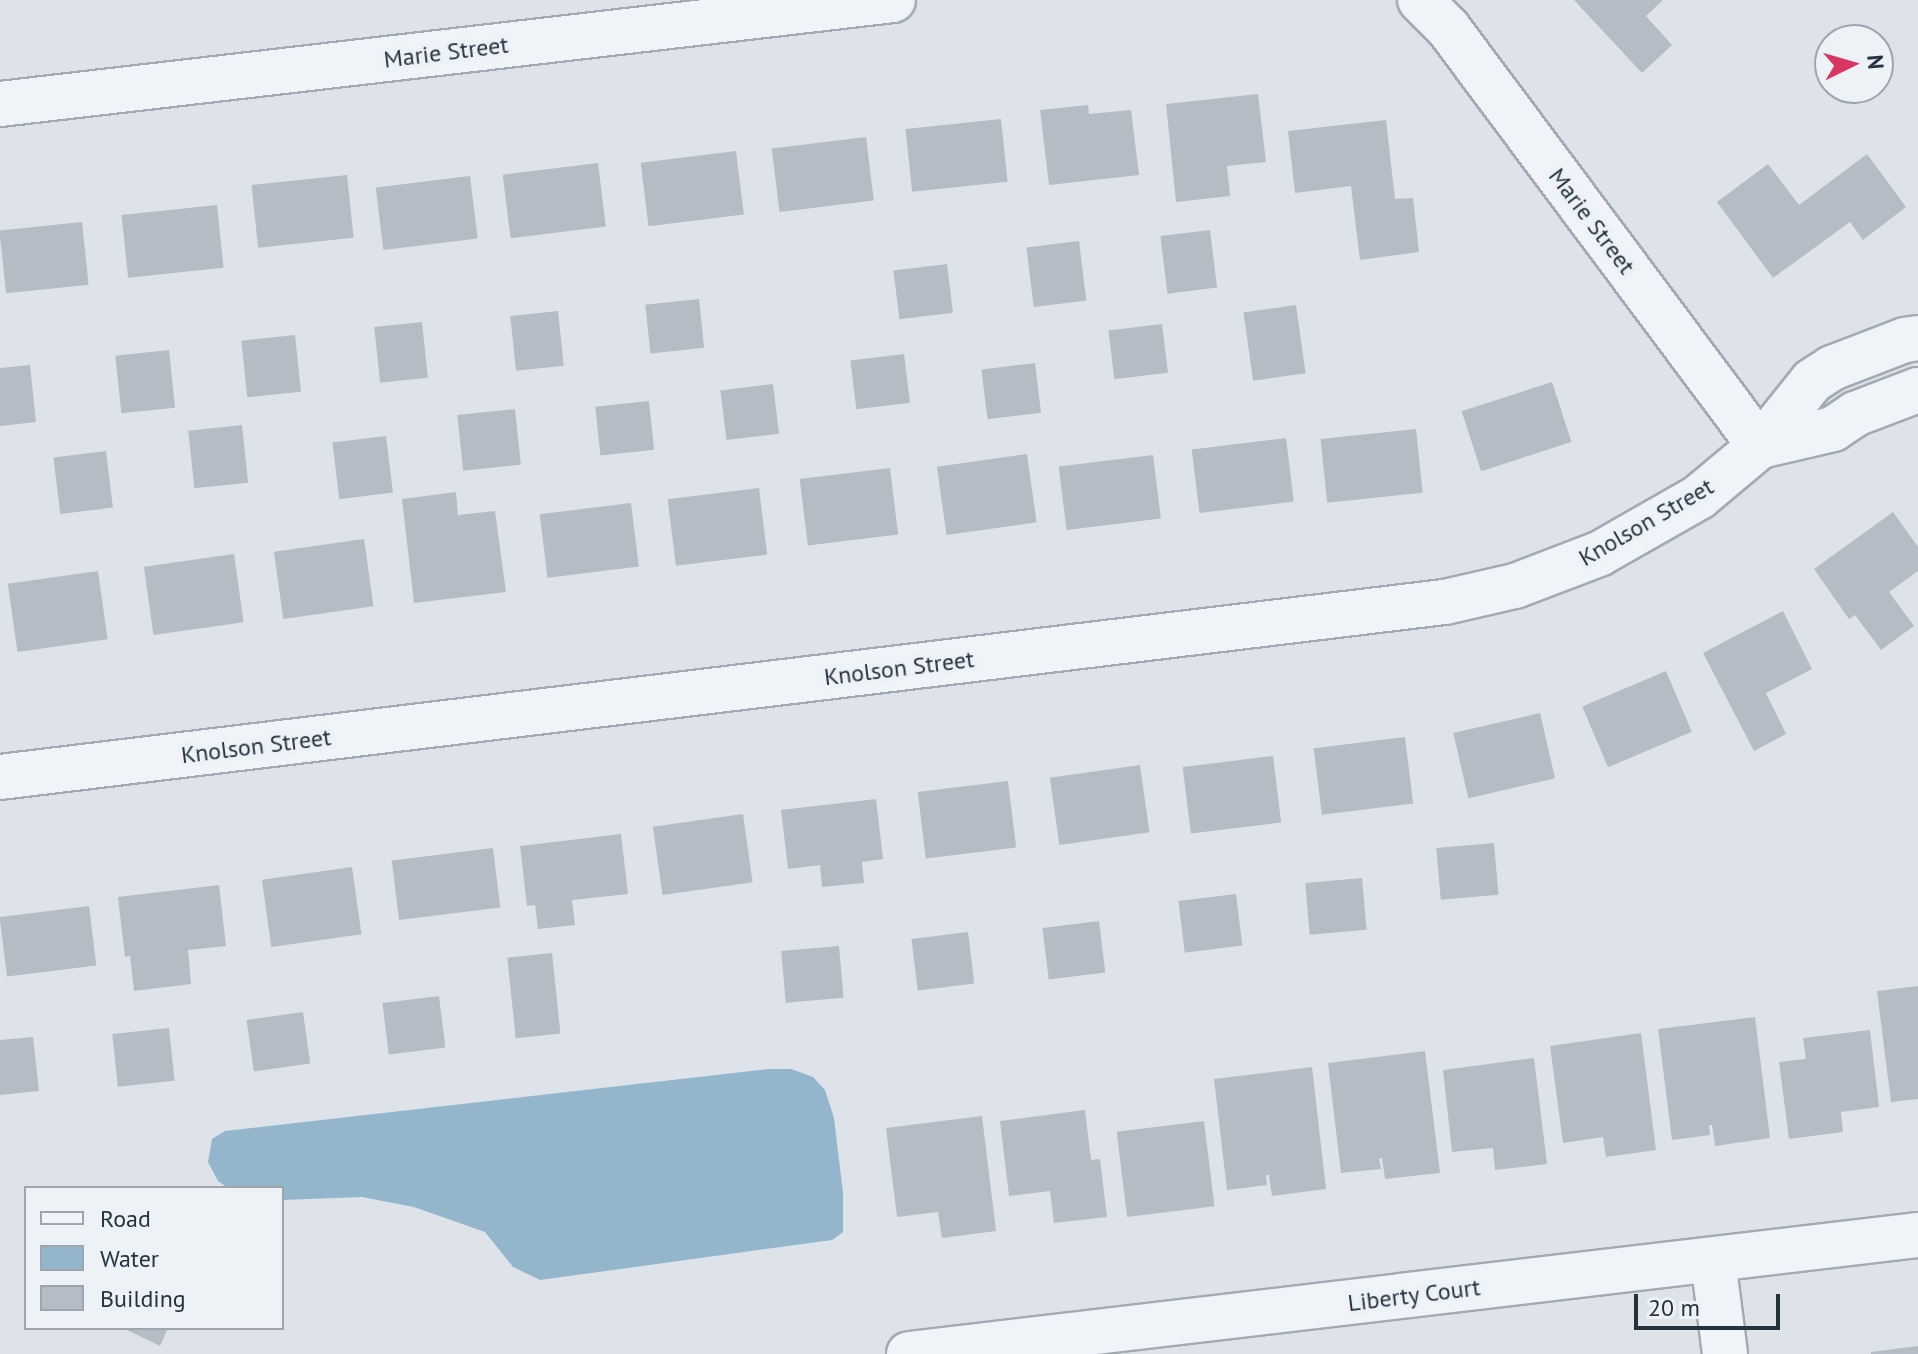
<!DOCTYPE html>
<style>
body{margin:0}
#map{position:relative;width:1918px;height:1354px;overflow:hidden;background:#dde3e9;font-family:"PT Sans",sans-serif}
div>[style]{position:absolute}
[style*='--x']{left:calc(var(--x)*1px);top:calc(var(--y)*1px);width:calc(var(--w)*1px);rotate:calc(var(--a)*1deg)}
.water>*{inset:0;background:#94b6cd}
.building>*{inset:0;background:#b4bdc6;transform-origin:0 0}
.roads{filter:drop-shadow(2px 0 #a2abb3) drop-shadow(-2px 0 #a2abb3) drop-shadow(0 2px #a2abb3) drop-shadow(0 -2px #a2abb3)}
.minor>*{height:44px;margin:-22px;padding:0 22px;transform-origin:22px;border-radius:22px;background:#f0f3f7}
span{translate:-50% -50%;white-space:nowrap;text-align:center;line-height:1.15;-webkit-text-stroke:8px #edf2f6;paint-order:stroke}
.street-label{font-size:24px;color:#253341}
.legend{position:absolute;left:24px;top:1186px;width:260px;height:144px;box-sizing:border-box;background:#edf2f6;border:2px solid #9da6ae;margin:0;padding:10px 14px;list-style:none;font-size:24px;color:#253341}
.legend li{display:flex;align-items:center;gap:16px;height:40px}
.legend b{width:40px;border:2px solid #9da6ae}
.north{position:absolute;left:1814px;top:24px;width:80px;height:80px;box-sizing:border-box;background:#edf2f6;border:2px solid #9da6ae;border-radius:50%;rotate:85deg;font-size:22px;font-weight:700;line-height:32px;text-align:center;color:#253341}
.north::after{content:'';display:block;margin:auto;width:28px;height:36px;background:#db3562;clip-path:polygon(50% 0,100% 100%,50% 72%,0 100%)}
.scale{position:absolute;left:1634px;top:1294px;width:146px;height:36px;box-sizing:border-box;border:4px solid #253341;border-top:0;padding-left:10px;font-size:24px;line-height:28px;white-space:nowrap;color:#253341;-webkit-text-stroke:6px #edf2f6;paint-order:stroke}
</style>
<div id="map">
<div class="water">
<div style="clip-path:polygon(768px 1069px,791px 1069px,813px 1077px,825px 1090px,834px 1118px,843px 1193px,843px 1232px,832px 1240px,540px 1280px,513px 1267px,485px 1232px,414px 1207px,362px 1197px,282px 1200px,282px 1188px,228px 1188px,218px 1181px,208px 1162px,212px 1139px,225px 1131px)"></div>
</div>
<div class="building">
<div style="clip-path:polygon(1574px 0,1663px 0,1646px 16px,1672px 45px,1642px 73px)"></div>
<div style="clip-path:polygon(1258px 94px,1266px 162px,1227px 166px,1230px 196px,1176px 202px,1166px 104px)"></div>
<div style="clip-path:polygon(1088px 105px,1089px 114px,1131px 110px,1139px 175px,1049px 185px,1040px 110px)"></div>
<div style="left:1001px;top:119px;width:63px;height:96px;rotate:84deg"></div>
<div style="clip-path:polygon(1386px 120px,1395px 199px,1413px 198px,1419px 252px,1360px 260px,1351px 186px,1295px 193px,1288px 131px)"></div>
<div style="left:866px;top:137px;width:64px;height:95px;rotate:83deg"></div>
<div style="left:736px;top:151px;width:64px;height:96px;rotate:83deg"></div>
<div style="clip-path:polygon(1867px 154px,1906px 207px,1863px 240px,1850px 222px,1773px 278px,1717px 202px,1768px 164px,1799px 205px)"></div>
<div style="left:598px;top:163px;width:64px;height:96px;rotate:83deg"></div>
<div style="left:347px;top:175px;width:63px;height:96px;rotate:84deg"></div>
<div style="left:470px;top:176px;width:63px;height:95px;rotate:83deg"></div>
<div style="left:217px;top:205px;width:63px;height:96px;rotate:84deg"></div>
<div style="left:82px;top:222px;width:63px;height:83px;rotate:84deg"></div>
<div style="left:1210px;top:230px;width:58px;height:50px;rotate:83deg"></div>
<div style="left:1079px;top:241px;width:60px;height:53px;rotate:83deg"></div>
<div style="left:947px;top:264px;width:49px;height:54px;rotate:83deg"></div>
<div style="left:699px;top:299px;width:49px;height:54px;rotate:84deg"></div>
<div style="left:1296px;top:305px;width:69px;height:53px;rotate:82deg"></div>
<div style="left:558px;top:311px;width:55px;height:48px;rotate:84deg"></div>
<div style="left:422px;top:322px;width:56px;height:48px;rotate:84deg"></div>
<div style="left:1162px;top:324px;width:49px;height:54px;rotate:83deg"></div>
<div style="left:295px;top:335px;width:57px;height:54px;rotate:84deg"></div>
<div style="left:169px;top:350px;width:58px;height:54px;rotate:84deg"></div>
<div style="left:904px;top:354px;width:49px;height:54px;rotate:83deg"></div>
<div style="left:1035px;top:363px;width:50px;height:54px;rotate:83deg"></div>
<div style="clip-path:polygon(30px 365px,36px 422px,0 426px,0 368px)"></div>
<div style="left:1552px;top:382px;width:63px;height:95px;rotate:72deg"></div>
<div style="left:773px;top:384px;width:50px;height:53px;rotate:83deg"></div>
<div style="left:649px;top:401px;width:49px;height:54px;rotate:84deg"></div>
<div style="left:515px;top:409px;width:56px;height:58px;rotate:84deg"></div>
<div style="left:242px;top:425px;width:58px;height:54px;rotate:84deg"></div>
<div style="left:1416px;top:429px;width:64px;height:96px;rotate:84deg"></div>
<div style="left:386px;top:436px;width:57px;height:54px;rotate:83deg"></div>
<div style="left:1286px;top:438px;width:64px;height:95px;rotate:83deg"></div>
<div style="left:106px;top:451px;width:57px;height:53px;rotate:83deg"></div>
<div style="left:1027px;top:454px;width:69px;height:91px;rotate:82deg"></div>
<div style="left:1153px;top:455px;width:64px;height:95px;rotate:83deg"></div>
<div style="left:890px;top:468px;width:67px;height:91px;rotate:83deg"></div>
<div style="left:759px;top:488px;width:67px;height:92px;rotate:83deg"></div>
<div style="clip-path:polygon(456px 492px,458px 515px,495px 511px,506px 592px,414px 603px,402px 499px)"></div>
<div style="left:631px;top:503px;width:64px;height:92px;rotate:83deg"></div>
<div style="clip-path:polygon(1893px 512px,1918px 547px,1918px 571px,1889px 592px,1914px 626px,1881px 650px,1855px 615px,1849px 619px,1814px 569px)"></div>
<div style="left:364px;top:539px;width:68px;height:91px;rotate:82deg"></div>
<div style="left:234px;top:554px;width:69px;height:91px;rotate:82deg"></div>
<div style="left:98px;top:571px;width:69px;height:91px;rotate:82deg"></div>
<div style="clip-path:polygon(1783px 611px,1812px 669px,1766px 693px,1786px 734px,1754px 751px,1703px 653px)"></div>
<div style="left:1666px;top:671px;width:66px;height:91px;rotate:67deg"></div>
<div style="left:1540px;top:713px;width:67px;height:89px;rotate:77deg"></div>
<div style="left:1405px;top:737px;width:67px;height:92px;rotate:83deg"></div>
<div style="left:1273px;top:756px;width:67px;height:91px;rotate:83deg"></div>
<div style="left:1140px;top:765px;width:68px;height:91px;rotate:82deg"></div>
<div style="left:1008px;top:781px;width:67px;height:91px;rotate:83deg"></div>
<div style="clip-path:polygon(876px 799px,883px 859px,862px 862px,864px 883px,822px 887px,820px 865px,788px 869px,781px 810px)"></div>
<div style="left:743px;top:814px;width:69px;height:91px;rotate:82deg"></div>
<div style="clip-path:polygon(621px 834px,628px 894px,572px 900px,575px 925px,538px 929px,535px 905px,527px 906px,520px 846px)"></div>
<div style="left:1494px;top:843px;width:52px;height:58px;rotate:85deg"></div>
<div style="left:493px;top:848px;width:60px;height:102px;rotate:83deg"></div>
<div style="left:352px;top:867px;width:68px;height:91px;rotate:82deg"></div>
<div style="left:1362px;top:878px;width:52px;height:57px;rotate:85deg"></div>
<div style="clip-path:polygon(219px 885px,226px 946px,188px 950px,191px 984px,134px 991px,130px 956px,125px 957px,118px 897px)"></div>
<div style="left:1236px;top:894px;width:52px;height:58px;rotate:83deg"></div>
<div style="left:89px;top:906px;width:60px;height:90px;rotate:83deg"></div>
<div style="left:1099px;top:921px;width:52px;height:57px;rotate:83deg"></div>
<div style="left:968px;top:932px;width:52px;height:57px;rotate:83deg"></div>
<div style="left:839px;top:946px;width:52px;height:58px;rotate:85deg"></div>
<div style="left:552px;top:953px;width:81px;height:45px;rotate:84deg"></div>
<div style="clip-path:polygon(1918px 986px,1918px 1099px,1891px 1102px,1877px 991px)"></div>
<div style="left:439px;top:996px;width:52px;height:57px;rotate:83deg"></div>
<div style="left:303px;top:1012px;width:52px;height:57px;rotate:82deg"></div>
<div style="clip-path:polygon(1755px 1017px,1770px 1138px,1715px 1146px,1712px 1125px,1709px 1125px,1710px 1135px,1672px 1140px,1658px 1029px)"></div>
<div style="left:169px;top:1028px;width:53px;height:57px;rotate:84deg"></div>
<div style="clip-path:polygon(1870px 1030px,1879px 1107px,1841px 1112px,1843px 1132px,1789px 1139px,1779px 1062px,1806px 1059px,1803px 1038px)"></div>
<div style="clip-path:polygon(1641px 1033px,1656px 1150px,1606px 1157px,1603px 1137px,1563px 1143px,1550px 1046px)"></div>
<div style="clip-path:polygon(33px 1037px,39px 1091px,0 1095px,0 1040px)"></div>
<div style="clip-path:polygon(1425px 1051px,1440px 1173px,1385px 1179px,1382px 1158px,1379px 1159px,1381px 1169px,1341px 1173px,1328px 1063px)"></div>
<div style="clip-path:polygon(1534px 1058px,1547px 1164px,1495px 1170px,1493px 1148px,1452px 1152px,1443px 1070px)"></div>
<div style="clip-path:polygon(1312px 1067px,1326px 1189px,1272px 1196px,1269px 1175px,1266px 1175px,1267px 1185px,1227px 1190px,1214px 1079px)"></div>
<div style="clip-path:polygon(1085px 1110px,1091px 1160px,1100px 1159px,1107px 1217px,1054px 1223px,1050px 1191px,1009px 1196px,1000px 1121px)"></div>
<div style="clip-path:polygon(982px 1116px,996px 1231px,942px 1238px,938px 1212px,897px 1217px,886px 1128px)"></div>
<div style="left:1204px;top:1121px;width:86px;height:88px;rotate:83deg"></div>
<div style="clip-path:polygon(123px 1328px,168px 1328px,160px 1346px)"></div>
<div style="clip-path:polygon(1918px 1346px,1918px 1354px,1871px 1354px,1871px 1352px)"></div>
</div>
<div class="roads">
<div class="minor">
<div style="--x:1420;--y:0;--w:40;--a:45"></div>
<div style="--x:1448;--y:28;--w:522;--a:53.26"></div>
<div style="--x:0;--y:104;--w:899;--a:-6.64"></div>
<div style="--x:1760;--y:446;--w:75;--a:-13.1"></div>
<div style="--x:1833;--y:429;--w:27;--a:-34"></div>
<div style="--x:1855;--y:414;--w:67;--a:-20.9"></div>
<div style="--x:0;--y:777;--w:1456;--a:-6.91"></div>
<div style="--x:1445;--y:602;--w:72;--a:-12.9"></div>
<div style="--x:1515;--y:586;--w:90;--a:-20.9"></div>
<div style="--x:1599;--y:554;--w:115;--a:-29.7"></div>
<div style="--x:1699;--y:497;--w:80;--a:-39.9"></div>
<div style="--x:1760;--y:446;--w:83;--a:-51.3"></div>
<div style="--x:1812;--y:381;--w:24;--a:-33"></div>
<div style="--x:1832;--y:368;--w:78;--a:-21"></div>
<div style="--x:1905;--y:340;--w:13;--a:-9"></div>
<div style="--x:1713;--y:1260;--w:95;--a:82.7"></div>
<div style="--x:909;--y:1354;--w:1016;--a:-6.73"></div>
</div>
</div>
<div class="street-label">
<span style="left:446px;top:52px;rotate:-7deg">Marie Street</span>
<span style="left:1592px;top:221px;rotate:53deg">Marie Street</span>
<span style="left:1646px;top:522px;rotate:-30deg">Knolson Street</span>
<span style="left:899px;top:668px;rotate:-7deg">Knolson Street</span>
<span style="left:256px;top:746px;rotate:-7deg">Knolson Street</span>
<span style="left:1414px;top:1295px;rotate:-7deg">Liberty Court</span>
</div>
<ul class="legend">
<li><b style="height:10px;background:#f0f3f7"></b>Road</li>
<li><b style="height:22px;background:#94b6cd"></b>Water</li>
<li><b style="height:22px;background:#b4bdc6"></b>Building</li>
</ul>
<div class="north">N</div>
<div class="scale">20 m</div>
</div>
